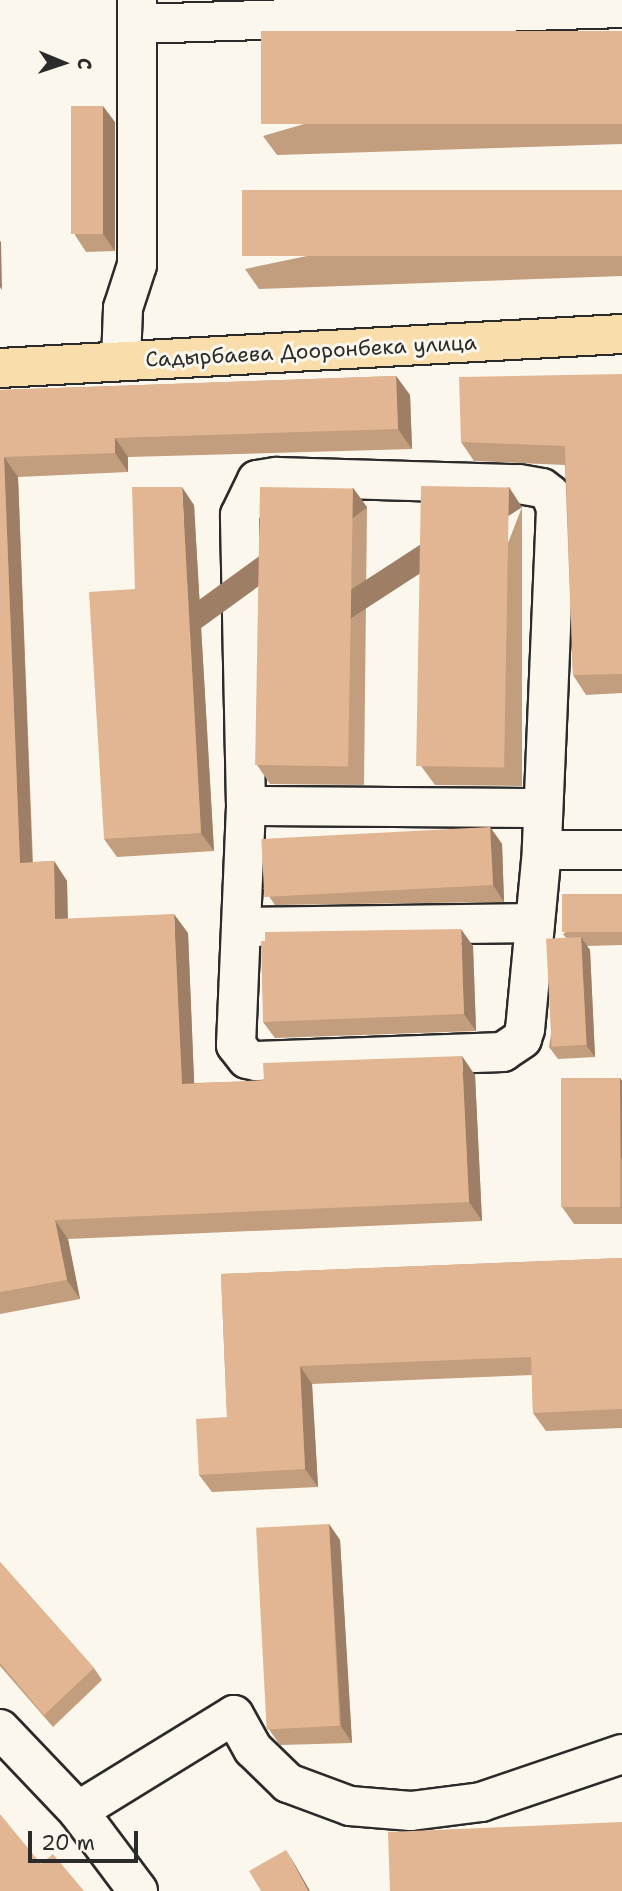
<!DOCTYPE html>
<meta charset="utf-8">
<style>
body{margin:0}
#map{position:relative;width:622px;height:1891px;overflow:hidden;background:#fbf7ec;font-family:"Shantell Sans",sans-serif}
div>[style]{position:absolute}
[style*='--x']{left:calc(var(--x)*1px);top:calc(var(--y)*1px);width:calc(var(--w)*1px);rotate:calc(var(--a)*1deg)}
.roads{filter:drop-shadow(2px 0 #2b2b2b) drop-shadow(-2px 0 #2b2b2b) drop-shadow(0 2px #2b2b2b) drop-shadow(0 -2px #2b2b2b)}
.minor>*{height:38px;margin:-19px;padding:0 19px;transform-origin:19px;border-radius:19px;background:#fbf7ec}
.major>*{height:38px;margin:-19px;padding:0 19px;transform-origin:19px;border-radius:19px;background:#f9deab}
.wall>*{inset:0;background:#c29d7e}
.shaded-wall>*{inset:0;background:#9e7f66;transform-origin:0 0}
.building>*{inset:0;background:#e2b692;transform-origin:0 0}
span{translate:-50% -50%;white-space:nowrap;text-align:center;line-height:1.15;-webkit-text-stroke:6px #fbf7ec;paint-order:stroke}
.street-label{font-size:21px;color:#2b2b2b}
.north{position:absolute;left:28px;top:28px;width:70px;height:70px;-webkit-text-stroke:5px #fbf7ec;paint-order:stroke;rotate:92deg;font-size:19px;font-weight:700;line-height:28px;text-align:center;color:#2b2b2b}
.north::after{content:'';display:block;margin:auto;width:24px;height:32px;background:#2b2b2b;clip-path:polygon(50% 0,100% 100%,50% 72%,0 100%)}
.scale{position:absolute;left:28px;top:1831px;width:110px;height:32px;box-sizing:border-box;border:4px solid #2b2b2b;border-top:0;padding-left:9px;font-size:21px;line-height:24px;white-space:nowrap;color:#2b2b2b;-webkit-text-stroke:5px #fbf7ec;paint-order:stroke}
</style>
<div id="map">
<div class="roads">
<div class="minor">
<div style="--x:139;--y:24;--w:483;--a:-1.9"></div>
<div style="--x:121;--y:361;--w:53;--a:-87.8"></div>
<div style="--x:123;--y:308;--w:45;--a:-72"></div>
<div style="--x:137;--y:265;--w:265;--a:-90"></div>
<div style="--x:277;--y:477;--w:242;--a:1.7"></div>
<div style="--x:519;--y:484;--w:23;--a:10"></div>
<div style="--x:542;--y:488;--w:11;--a:38"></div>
<div style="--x:551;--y:495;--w:15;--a:70"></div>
<div style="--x:556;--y:509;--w:341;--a:92.4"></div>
<div style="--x:542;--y:850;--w:180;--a:95.4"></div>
<div style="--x:525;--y:1029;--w:10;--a:107"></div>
<div style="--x:522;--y:1039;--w:23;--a:146"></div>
<div style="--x:503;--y:1052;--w:247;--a:177.9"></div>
<div style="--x:256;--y:1061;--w:9;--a:-167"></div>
<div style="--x:247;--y:1059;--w:18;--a:-128"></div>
<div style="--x:236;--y:1045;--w:239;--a:-87.6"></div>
<div style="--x:246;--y:806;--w:291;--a:-91.2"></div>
<div style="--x:240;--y:515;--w:39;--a:-64"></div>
<div style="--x:257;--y:480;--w:20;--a:-9"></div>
<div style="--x:246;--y:806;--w:297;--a:0.4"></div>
<div style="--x:542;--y:850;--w:80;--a:0"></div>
<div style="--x:241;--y:927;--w:294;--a:-0.8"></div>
<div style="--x:0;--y:1729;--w:113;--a:46.4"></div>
<div style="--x:78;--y:1811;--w:100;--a:53.1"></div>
<div style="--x:78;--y:1811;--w:183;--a:-31.6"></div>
<div style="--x:234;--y:1715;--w:39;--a:61"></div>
<div style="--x:253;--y:1749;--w:49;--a:44.2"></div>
<div style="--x:288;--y:1783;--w:66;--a:20.4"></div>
<div style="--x:350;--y:1806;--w:61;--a:4.7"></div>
<div style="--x:411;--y:1811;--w:71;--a:-7.3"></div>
<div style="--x:481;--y:1802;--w:149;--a:-18.8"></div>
</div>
<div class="major">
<div style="--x:0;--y:368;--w:623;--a:-3.13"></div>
</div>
</div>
<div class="wall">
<div style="clip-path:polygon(622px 31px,622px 144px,277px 155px,263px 136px)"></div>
<div style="clip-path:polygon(115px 122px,115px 251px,86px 252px,75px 235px)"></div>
<div style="clip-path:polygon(622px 190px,622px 276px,259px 289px,245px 269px)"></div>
<div style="clip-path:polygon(622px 374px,622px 693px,586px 695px,573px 675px,565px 465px,474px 461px,461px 442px)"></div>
<div style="clip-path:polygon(396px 376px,410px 395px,412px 449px,128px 457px,128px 472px,18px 477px,33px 862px,54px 861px,67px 881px,68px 919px,188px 933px,194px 1083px,475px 1075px,482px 1221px,68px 1239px,80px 1299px,0 1314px,0 390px)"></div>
<div style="clip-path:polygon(353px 488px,367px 507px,364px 785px,270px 784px,257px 765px)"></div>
<div style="clip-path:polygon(194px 505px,214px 851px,117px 857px,104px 839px,135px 589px)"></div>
<div style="clip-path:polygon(522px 507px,522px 786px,435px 785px,421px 766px)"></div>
<div style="clip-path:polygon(490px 827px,502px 844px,504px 902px,275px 905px,263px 888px)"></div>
<div style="clip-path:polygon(622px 894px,622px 945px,587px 946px,590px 950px,595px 1057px,558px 1059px,549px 1047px,566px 938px,563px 934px)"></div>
<div style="clip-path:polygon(473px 946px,476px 1031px,275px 1038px,263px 1022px)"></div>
<div style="clip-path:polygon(620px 1078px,622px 1081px,622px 1224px,574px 1224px,562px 1207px)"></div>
<div style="clip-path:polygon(622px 1258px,622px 1428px,546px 1431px,533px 1413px,532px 1375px,312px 1384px,318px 1487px,212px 1492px,199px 1475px,227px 1417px,221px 1274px)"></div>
<div style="clip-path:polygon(329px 1524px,340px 1540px,352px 1743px,280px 1745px,268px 1728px)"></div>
<div style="clip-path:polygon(0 1562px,94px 1668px,102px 1680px,53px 1727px,0 1666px)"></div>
</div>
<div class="shaded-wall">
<div style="clip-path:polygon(103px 106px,115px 122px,115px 251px,103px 234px)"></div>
<div style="clip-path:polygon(0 241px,1px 242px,2px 290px,0 287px)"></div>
<div style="clip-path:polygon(396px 376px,410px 395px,412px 449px,398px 429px)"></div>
<div style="clip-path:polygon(115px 438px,128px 457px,128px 472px,115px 453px)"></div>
<div style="clip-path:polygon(4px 457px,18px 477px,33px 882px,20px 863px)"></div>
<div style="clip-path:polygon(182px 487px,194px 505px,214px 851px,201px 833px)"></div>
<div style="left:509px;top:487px;width:24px;height:279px;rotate:57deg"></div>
<div style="left:353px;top:488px;width:24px;height:277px;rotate:54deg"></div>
<div style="clip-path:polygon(490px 827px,502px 844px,504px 902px,493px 885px)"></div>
<div style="clip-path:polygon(54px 861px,67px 881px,68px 939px,55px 919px)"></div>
<div style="clip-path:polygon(174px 914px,188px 933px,195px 1103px,182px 1084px)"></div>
<div style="clip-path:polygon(461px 929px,473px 946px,476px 1031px,464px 1014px)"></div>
<div style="clip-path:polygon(581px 937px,590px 950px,595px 1057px,586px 1045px)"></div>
<div style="clip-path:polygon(462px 1056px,475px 1075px,482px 1221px,469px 1202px)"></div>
<div style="clip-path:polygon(620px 1078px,622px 1081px,622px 1159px,621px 1157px)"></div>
<div style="clip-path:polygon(55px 1220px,68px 1239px,80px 1299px,67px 1280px)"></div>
<div style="clip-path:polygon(300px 1366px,312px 1384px,318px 1487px,305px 1469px)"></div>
<div style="clip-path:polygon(329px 1524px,340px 1540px,352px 1743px,341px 1726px)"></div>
<div style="clip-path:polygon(286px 1850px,294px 1863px,310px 1891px,308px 1891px)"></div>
</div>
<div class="building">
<div style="left:622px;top:31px;width:93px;height:361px;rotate:90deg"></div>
<div style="left:103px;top:106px;width:128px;height:32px;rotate:90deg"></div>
<div style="left:622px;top:190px;width:66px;height:380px;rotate:90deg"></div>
<div style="clip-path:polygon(622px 374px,622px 674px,573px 675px,565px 446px,461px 442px,459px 377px)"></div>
<div style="clip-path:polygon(396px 376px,398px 429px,115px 438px,115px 453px,4px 457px,20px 863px,54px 861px,55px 919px,174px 914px,182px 1084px,264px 1080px,263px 1063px,462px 1056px,469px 1202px,55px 1220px,67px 1280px,0 1292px,0 390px)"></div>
<div style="left:421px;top:486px;width:88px;height:280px;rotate:1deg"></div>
<div style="clip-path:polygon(132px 487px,182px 487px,201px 833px,104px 839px,89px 592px,135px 589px)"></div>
<div style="left:260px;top:487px;width:93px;height:278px;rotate:1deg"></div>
<div style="left:490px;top:827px;width:58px;height:229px;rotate:87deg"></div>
<div style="left:622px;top:894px;width:38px;height:60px;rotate:90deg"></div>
<div style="clip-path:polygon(461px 929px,464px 1014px,263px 1022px,261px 941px,265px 941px,265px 932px)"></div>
<div style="left:581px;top:937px;width:108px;height:35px;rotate:87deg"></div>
<div style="left:561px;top:1078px;width:59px;height:129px"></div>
<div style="clip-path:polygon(622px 1258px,622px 1409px,533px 1413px,531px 1357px,300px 1366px,305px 1469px,199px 1475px,196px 1419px,227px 1417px,221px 1274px)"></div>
<div style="left:329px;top:1524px;width:202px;height:73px;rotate:87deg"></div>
<div style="clip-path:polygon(0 1562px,94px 1668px,44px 1715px,0 1663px)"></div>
<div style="clip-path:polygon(0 1814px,41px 1864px,53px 1854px,84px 1891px,0 1891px)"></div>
<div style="clip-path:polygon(622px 1822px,622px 1891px,390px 1891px,388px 1832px)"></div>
<div style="clip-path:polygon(286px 1850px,308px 1891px,261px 1891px,249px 1871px)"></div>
</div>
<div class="street-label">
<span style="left:311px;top:351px;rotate:-3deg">Садырбаева Дооронбека улица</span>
</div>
<div class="north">С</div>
<div class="scale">20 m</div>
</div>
